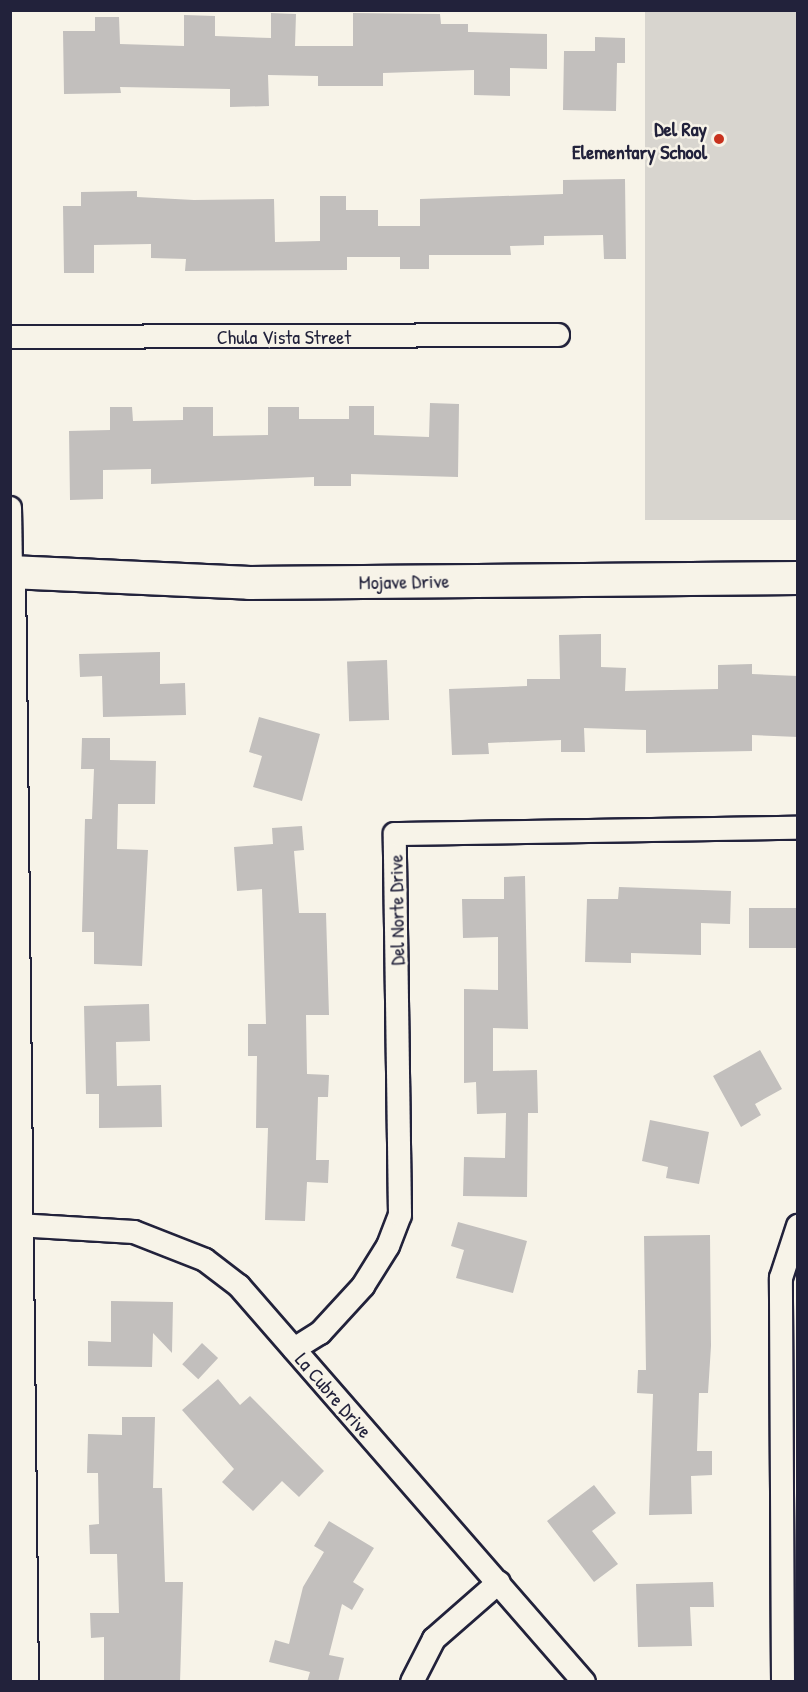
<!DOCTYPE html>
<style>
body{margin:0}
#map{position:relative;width:808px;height:1692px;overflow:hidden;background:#f7f3e8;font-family:"Patrick Hand",sans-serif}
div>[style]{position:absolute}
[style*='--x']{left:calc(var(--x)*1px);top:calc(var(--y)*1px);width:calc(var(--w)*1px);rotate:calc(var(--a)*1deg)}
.green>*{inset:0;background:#d8d5cf;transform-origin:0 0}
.building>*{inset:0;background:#c2bfbd;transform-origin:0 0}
.roads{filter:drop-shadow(2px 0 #22223b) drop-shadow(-2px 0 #22223b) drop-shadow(0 2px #22223b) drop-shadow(0 -2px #22223b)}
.minor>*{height:22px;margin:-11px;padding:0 11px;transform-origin:11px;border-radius:11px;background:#f7f3e8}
.tertiary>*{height:27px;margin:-13.5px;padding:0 13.5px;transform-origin:13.5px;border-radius:13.5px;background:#f7f3e8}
.secondary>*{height:32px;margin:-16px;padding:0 16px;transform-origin:16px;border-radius:16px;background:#f7f3e8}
.dots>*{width:16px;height:16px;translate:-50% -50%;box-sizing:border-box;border:3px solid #f7f3e8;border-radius:50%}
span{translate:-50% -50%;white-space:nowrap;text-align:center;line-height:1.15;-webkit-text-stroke:5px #f7f3e8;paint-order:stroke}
.poi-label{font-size:20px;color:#22223b;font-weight:700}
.right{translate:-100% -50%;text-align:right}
.street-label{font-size:20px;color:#22223b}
.frame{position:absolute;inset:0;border:12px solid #22223b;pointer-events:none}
</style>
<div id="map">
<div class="green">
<div style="left:645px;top:11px;width:152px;height:509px"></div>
</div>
<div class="building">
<div style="clip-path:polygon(271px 13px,296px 14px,295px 46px,353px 46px,353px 13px,440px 14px,441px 24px,468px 24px,468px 32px,547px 34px,547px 69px,510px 68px,510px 96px,474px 95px,474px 70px,383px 73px,383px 86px,318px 86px,318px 76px,268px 75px,269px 106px,230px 107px,230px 89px,120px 87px,121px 93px,64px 94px,63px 31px,95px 31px,95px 17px,119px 17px,120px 44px,184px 46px,184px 15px,215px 16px,215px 36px,271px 38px)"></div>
<div style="clip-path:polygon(595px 37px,625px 38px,625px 63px,617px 63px,616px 111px,563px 110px,564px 51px,595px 51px)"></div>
<div style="clip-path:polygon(625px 179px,626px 259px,604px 259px,603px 235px,544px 236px,544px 245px,510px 246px,511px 255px,429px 255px,429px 269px,400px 269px,400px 257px,347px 257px,347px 270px,185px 271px,186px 259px,151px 258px,151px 244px,94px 245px,94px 273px,64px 273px,63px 206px,81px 206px,81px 192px,137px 191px,137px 197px,194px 200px,274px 199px,275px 242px,320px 241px,320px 196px,346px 196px,346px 210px,378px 210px,378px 226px,420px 226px,420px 199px,563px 194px,563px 180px)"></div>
<div style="clip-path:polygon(430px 403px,459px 404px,458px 477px,351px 474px,351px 486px,314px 486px,314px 477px,151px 484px,151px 469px,103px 470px,103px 499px,70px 500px,69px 431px,110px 430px,110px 407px,132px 407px,133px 421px,183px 420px,183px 407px,213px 407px,213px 436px,268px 435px,268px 407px,299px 407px,299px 419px,349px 419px,349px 406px,374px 406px,374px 435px,429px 437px)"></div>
<div style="clip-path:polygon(601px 634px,601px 667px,626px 668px,625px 691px,718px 689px,718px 665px,752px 664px,752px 674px,798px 676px,798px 737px,752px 735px,752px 751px,646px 753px,646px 730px,584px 728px,585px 752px,561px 752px,561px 740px,488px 743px,489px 754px,452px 755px,449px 689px,527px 686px,527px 679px,560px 679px,559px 635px)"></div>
<div style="clip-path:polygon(160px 652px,160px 684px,185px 683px,186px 715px,103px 717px,102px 676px,80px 677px,79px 654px)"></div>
<div style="left:387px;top:660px;width:60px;height:40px;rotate:88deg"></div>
<div style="clip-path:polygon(259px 717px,320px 734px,302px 801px,253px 787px,262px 756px,249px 752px)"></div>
<div style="clip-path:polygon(82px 738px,110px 738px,110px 760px,156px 761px,155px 804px,118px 804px,117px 849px,148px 850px,142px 966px,94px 964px,94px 932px,82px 932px,85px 819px,92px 819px,94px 769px,81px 769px)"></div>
<div style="clip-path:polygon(302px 826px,304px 850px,294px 851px,299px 913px,326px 913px,329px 1015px,306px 1015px,307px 1074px,329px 1075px,328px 1097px,318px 1097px,316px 1160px,329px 1160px,328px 1183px,307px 1182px,305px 1221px,265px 1220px,268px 1128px,256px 1128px,257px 1056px,248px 1056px,248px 1024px,266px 1024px,262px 889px,237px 891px,234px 847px,273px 844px,272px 828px)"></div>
<div style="clip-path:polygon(525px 876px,528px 1029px,493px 1028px,493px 1071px,537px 1070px,538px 1113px,528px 1113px,527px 1197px,463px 1196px,464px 1157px,505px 1158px,506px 1113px,477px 1114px,476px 1082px,464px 1083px,464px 989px,498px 990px,498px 937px,463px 938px,462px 899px,504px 899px,504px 877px)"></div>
<div style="clip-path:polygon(619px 887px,731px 891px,730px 924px,701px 923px,701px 955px,631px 953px,631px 963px,585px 962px,587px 899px,618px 899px)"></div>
<div style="left:749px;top:908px;width:49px;height:40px"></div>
<div style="clip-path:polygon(149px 1004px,150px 1041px,116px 1042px,117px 1086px,161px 1085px,162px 1127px,99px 1128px,99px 1094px,86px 1094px,84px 1006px)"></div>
<div style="clip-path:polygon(760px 1050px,782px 1089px,755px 1104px,761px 1115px,741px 1127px,713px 1076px)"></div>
<div style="clip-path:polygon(650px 1120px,709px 1132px,699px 1184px,666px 1178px,668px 1167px,642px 1161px)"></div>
<div style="clip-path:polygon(458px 1222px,527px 1241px,513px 1293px,456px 1278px,464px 1250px,451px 1246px)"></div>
<div style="clip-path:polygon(710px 1235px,711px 1346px,708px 1393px,699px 1393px,697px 1451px,712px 1451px,712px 1475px,691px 1476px,692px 1514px,649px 1515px,653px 1394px,637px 1393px,638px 1370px,646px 1370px,644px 1236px)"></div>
<div style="clip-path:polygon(111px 1301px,173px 1302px,172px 1353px,153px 1333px,152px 1367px,88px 1366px,88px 1341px,111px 1342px)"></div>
<div style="left:202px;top:1343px;width:22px;height:29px;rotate:43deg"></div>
<div style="clip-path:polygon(218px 1379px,240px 1405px,250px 1396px,324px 1471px,299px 1497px,282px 1481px,253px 1511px,222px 1482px,234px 1469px,182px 1410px)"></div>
<div style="clip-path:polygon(122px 1417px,155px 1417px,153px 1488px,162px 1488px,165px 1582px,183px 1582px,180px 1682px,104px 1682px,104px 1637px,91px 1638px,90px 1613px,119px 1613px,117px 1554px,90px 1554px,89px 1525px,99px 1524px,98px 1473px,87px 1473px,88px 1434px,122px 1435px)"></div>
<div style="clip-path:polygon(594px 1485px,616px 1513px,592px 1531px,618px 1564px,594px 1582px,547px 1521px)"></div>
<div style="clip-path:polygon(329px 1521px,374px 1548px,353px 1582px,364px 1589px,352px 1610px,342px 1604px,329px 1655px,344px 1658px,338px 1682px,307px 1682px,310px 1672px,269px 1662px,275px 1640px,289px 1644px,303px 1587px,324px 1552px,314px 1546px)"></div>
<div style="clip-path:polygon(713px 1582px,714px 1607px,690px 1607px,692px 1646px,638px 1647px,636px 1584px)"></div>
</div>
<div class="roads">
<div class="minor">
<div style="--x:10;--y:337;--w:548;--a:-0.21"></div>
<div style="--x:10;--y:508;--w:64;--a:89.1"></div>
<div style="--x:17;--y:1225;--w:117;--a:3.4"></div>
<div style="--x:134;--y:1232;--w:76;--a:21.5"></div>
<div style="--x:205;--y:1260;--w:43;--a:37.4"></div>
<div style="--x:239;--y:1286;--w:525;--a:48.94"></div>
<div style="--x:294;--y:1349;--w:31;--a:-32"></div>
<div style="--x:320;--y:1333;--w:64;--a:-47.5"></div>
<div style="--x:363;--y:1286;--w:47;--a:-58"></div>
<div style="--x:388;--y:1246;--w:33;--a:-69"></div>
<div style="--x:400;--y:1215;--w:381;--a:-90.8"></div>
<div style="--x:395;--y:834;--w:403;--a:-0.9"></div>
<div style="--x:412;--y:1682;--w:48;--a:-62.9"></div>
<div style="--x:434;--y:1639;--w:86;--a:-41.2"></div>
<div style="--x:783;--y:1682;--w:404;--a:-90.3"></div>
<div style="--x:781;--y:1278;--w:55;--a:-71.9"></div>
</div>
<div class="tertiary">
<div style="--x:11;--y:572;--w:1110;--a:89.33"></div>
</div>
<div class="secondary">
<div style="--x:10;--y:572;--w:240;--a:2.6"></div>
<div style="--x:250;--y:583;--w:548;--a:-0.52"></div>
</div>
</div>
<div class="dots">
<div style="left:719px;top:139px;background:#c8321e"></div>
</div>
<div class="poi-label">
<span class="right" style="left:707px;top:140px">Del Ray<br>Elementary School</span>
</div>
<div class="street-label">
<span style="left:284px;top:336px">Chula Vista Street</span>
<span style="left:404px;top:581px;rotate:-1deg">Mojave Drive</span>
<span style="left:396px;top:910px;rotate:-91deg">Del Norte Drive</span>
<span style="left:334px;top:1395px;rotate:49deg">La Cubre Drive</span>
</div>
<div class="frame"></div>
</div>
